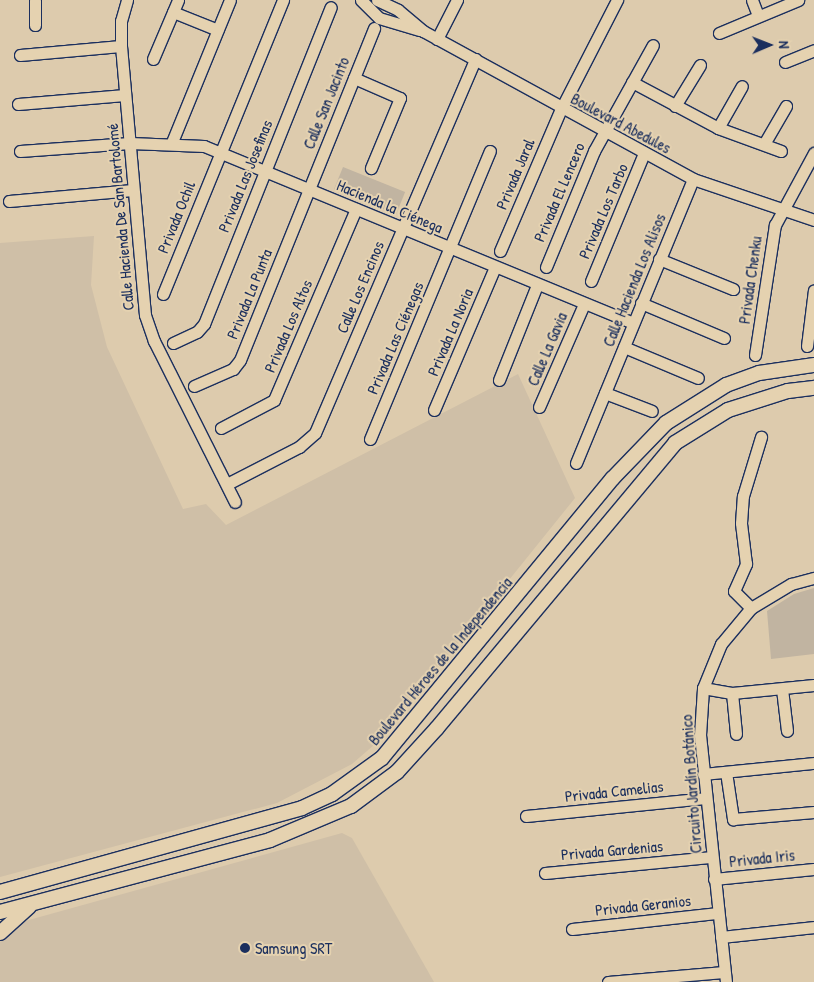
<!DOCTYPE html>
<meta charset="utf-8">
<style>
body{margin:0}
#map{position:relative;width:814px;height:982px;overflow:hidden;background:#ddcbad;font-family:"Patrick Hand",sans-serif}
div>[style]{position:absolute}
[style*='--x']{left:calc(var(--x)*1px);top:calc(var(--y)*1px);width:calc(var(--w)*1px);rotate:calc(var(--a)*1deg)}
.built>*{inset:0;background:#cfbfa7}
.green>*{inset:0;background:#c1b4a1;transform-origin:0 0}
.roads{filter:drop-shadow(1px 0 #1b2f5e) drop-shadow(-1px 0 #1b2f5e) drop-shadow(0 1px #1b2f5e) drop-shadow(0 -1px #1b2f5e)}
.minor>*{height:11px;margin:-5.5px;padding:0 5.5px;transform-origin:5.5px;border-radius:5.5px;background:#e5d2b0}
.major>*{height:14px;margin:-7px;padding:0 7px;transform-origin:7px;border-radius:7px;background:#e5d2b0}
.dots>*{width:14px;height:14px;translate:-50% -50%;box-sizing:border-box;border:2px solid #e5d2b0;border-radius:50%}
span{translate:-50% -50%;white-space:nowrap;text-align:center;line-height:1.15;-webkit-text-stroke:4px #e5d2b0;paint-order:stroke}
.street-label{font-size:16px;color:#1b2f5e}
.poi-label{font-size:16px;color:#1b2f5e}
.left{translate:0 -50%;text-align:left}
.north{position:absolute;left:744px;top:20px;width:50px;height:50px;-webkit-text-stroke:4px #e5d2b0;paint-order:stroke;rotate:89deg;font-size:14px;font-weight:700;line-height:20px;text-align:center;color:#1b2f5e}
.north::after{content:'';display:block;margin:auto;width:18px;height:22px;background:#1b2f5e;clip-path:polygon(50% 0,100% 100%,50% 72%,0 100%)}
</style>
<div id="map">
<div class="built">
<div style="clip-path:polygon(94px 236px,91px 285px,107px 347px,183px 509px,206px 504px,226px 525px,518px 374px,575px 498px,382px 738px,352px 764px,277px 803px,0 877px,0 243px)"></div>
<div style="clip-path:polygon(342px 833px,352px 838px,434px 982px,0 982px,0 928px)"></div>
</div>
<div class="green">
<div style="left:343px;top:167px;width:67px;height:24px;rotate:22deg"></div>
<div style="clip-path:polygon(814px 588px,814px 654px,771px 659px,767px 611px,794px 594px)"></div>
</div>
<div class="roads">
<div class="minor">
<div style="--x:127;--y:0;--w:22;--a:106"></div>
<div style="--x:121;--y:21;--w:25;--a:90"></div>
<div style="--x:121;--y:46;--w:270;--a:84.9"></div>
<div style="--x:145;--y:315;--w:28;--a:71"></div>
<div style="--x:154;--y:341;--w:180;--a:63.3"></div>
<div style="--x:361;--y:0;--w:25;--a:45"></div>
<div style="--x:379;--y:18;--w:42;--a:16.7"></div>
<div style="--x:377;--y:0;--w:23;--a:25"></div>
<div style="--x:398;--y:10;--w:33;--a:40"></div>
<div style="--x:423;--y:31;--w:308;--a:28.7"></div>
<div style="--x:693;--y:179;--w:128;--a:18.7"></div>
<div style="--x:752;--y:0;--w:17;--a:69"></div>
<div style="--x:173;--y:12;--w:48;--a:21.8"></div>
<div style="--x:35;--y:25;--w:25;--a:-90"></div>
<div style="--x:719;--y:33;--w:86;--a:-22.7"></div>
<div style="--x:437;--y:39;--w:44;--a:-62.9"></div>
<div style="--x:20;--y:55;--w:101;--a:-5.1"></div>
<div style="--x:153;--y:59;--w:64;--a:-67"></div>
<div style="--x:785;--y:62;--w:31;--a:-22"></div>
<div style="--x:354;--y:78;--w:50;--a:23.5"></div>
<div style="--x:400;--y:98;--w:76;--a:112.5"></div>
<div style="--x:632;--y:82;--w:98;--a:28.1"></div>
<div style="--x:718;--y:128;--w:67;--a:20.1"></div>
<div style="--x:18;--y:104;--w:107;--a:-4.8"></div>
<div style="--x:675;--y:106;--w:48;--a:-58.6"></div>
<div style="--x:718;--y:128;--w:48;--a:-60.3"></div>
<div style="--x:172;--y:142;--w:153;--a:-67.8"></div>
<div style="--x:764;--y:144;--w:44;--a:-59.9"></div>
<div style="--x:20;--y:151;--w:110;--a:-4.2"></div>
<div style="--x:130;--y:143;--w:74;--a:2.3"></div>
<div style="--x:204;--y:146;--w:464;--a:22.4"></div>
<div style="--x:9;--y:201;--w:124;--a:-5.1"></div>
<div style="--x:500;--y:251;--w:155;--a:-66.8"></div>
<div style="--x:561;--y:109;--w:123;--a:-62.8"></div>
<div style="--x:659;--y:259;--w:80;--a:22.1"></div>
<div style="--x:546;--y:267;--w:126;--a:-67.5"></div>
<div style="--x:594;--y:151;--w:121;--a:-60.9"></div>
<div style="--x:591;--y:281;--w:139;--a:-67.5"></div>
<div style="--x:163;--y:294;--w:318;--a:-67.8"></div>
<div style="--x:641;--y:303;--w:90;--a:22.9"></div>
<div style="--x:173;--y:343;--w:26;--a:-25"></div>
<div style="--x:197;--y:332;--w:11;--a:-49"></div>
<div style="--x:204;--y:324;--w:341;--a:-68.2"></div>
<div style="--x:807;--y:346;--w:56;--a:-82.9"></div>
<div style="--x:624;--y:347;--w:80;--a:22.7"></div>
<div style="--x:755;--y:355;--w:132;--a:-81.3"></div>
<div style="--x:775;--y:225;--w:82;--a:-61.6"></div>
<div style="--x:499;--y:380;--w:102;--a:-68.2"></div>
<div style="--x:194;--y:386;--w:43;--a:-23.6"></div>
<div style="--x:233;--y:369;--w:11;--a:-52"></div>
<div style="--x:240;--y:360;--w:358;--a:-68"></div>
<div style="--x:605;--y:393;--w:50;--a:21"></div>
<div style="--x:539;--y:407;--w:112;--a:-66.4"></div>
<div style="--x:434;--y:410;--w:155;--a:-66.9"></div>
<div style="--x:221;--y:428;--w:60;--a:-27.8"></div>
<div style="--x:274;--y:400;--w:208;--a:-66.8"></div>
<div style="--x:370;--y:439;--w:312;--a:-67.4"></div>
<div style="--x:576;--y:463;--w:307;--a:-67.6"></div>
<div style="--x:227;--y:484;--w:81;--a:-27.2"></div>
<div style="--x:299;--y:447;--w:21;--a:-41"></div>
<div style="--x:315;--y:433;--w:407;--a:-66.8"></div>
<div style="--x:751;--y:608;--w:24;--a:-135"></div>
<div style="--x:734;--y:591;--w:30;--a:-66"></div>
<div style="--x:746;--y:564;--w:41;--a:-97"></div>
<div style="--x:741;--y:523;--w:27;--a:-86"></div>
<div style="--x:743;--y:496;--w:62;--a:-73"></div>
<div style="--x:703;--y:688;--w:29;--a:10"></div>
<div style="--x:732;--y:693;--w:82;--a:-5.6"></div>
<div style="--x:782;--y:689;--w:42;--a:83.2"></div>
<div style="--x:732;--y:693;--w:41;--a:84.4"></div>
<div style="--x:726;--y:772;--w:48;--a:81.5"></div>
<div style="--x:733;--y:819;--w:81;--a:-4.9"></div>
<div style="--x:703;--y:774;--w:112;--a:-5.7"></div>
<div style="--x:526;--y:816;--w:180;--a:-5.7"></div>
<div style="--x:545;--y:873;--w:168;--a:-5.5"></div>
<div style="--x:714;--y:879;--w:100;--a:-5.7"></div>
<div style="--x:572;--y:929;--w:147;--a:-6.3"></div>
<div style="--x:721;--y:937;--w:94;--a:-6.1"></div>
<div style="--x:608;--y:982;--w:116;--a:-4.9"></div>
<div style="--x:726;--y:982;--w:248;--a:-96"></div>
<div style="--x:700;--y:735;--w:47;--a:-86.3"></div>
<div style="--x:703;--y:688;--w:48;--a:-67.8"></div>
<div style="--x:721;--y:644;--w:47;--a:-50.2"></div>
<div style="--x:751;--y:608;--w:47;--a:-31"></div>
<div style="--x:791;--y:584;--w:24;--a:-15"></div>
</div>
<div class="major">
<div style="--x:0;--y:892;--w:313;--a:-15.5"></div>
<div style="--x:302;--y:808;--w:33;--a:-25"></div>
<div style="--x:332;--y:794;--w:62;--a:-35.8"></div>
<div style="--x:382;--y:758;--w:362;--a:-50.5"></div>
<div style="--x:612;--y:479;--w:78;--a:-46"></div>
<div style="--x:666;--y:423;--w:71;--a:-32.3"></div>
<div style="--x:726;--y:385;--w:35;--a:-20"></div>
<div style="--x:759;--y:373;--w:56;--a:-8.3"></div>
<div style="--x:0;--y:912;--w:279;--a:-14.9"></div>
<div style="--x:270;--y:840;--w:88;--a:-22.8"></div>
<div style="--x:351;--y:806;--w:57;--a:-36.5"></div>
<div style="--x:397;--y:772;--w:59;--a:-47.7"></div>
<div style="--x:437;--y:728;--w:371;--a:-50.1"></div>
<div style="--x:675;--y:443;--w:62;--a:-31.9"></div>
<div style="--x:728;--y:410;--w:63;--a:-17.6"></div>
<div style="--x:788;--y:391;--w:26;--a:-7"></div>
<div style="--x:0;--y:933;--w:39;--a:-42"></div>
</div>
</div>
<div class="dots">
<div style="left:245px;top:948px;background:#1b2f5e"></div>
</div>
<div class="street-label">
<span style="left:326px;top:103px;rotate:-68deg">Calle San Jacinto</span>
<span style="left:621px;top:123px;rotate:28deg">Boulevard Abedules</span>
<span style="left:515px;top:174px;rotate:-67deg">Privada Jaral</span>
<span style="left:245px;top:176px;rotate:-68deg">Privada Las Josefinas</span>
<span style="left:559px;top:192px;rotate:-67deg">Privada El Lencero</span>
<span style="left:390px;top:206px;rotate:23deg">Hacienda la Ciénega</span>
<span style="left:603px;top:211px;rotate:-67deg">Privada Los Tarbo</span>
<span style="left:120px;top:217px;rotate:-95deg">Calle Hacienda De San Bartolomé</span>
<span style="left:176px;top:217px;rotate:-68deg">Privada Ochil</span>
<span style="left:634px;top:280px;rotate:-68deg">Calle Hacienda Los Alisos</span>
<span style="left:750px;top:280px;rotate:-82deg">Privada Chenku</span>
<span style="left:360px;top:287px;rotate:-67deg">Calle Los Encinos</span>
<span style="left:249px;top:294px;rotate:-68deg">Privada La Punta</span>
<span style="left:288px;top:326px;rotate:-67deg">Privada Los Altos</span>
<span style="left:450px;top:332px;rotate:-67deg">Privada La Noria</span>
<span style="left:395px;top:338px;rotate:-67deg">Privada Las Ciénegas</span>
<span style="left:547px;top:349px;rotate:-67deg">Calle La Gavia</span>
<span style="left:440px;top:661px;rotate:-50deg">Boulevard Héroes de la Independencia</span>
<span style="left:691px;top:784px;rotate:-94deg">Circuito Jardín Botánico</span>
<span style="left:614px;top:791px;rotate:-6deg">Privada Camelias</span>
<span style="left:612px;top:850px;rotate:-5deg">Privada Gardenias</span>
<span style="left:762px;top:858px;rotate:-6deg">Privada Iris</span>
<span style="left:643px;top:905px;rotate:-6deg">Privada Geranios</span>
</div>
<div class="poi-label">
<span class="left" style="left:255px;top:948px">Samsung SRT</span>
</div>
<div class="north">N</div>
</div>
